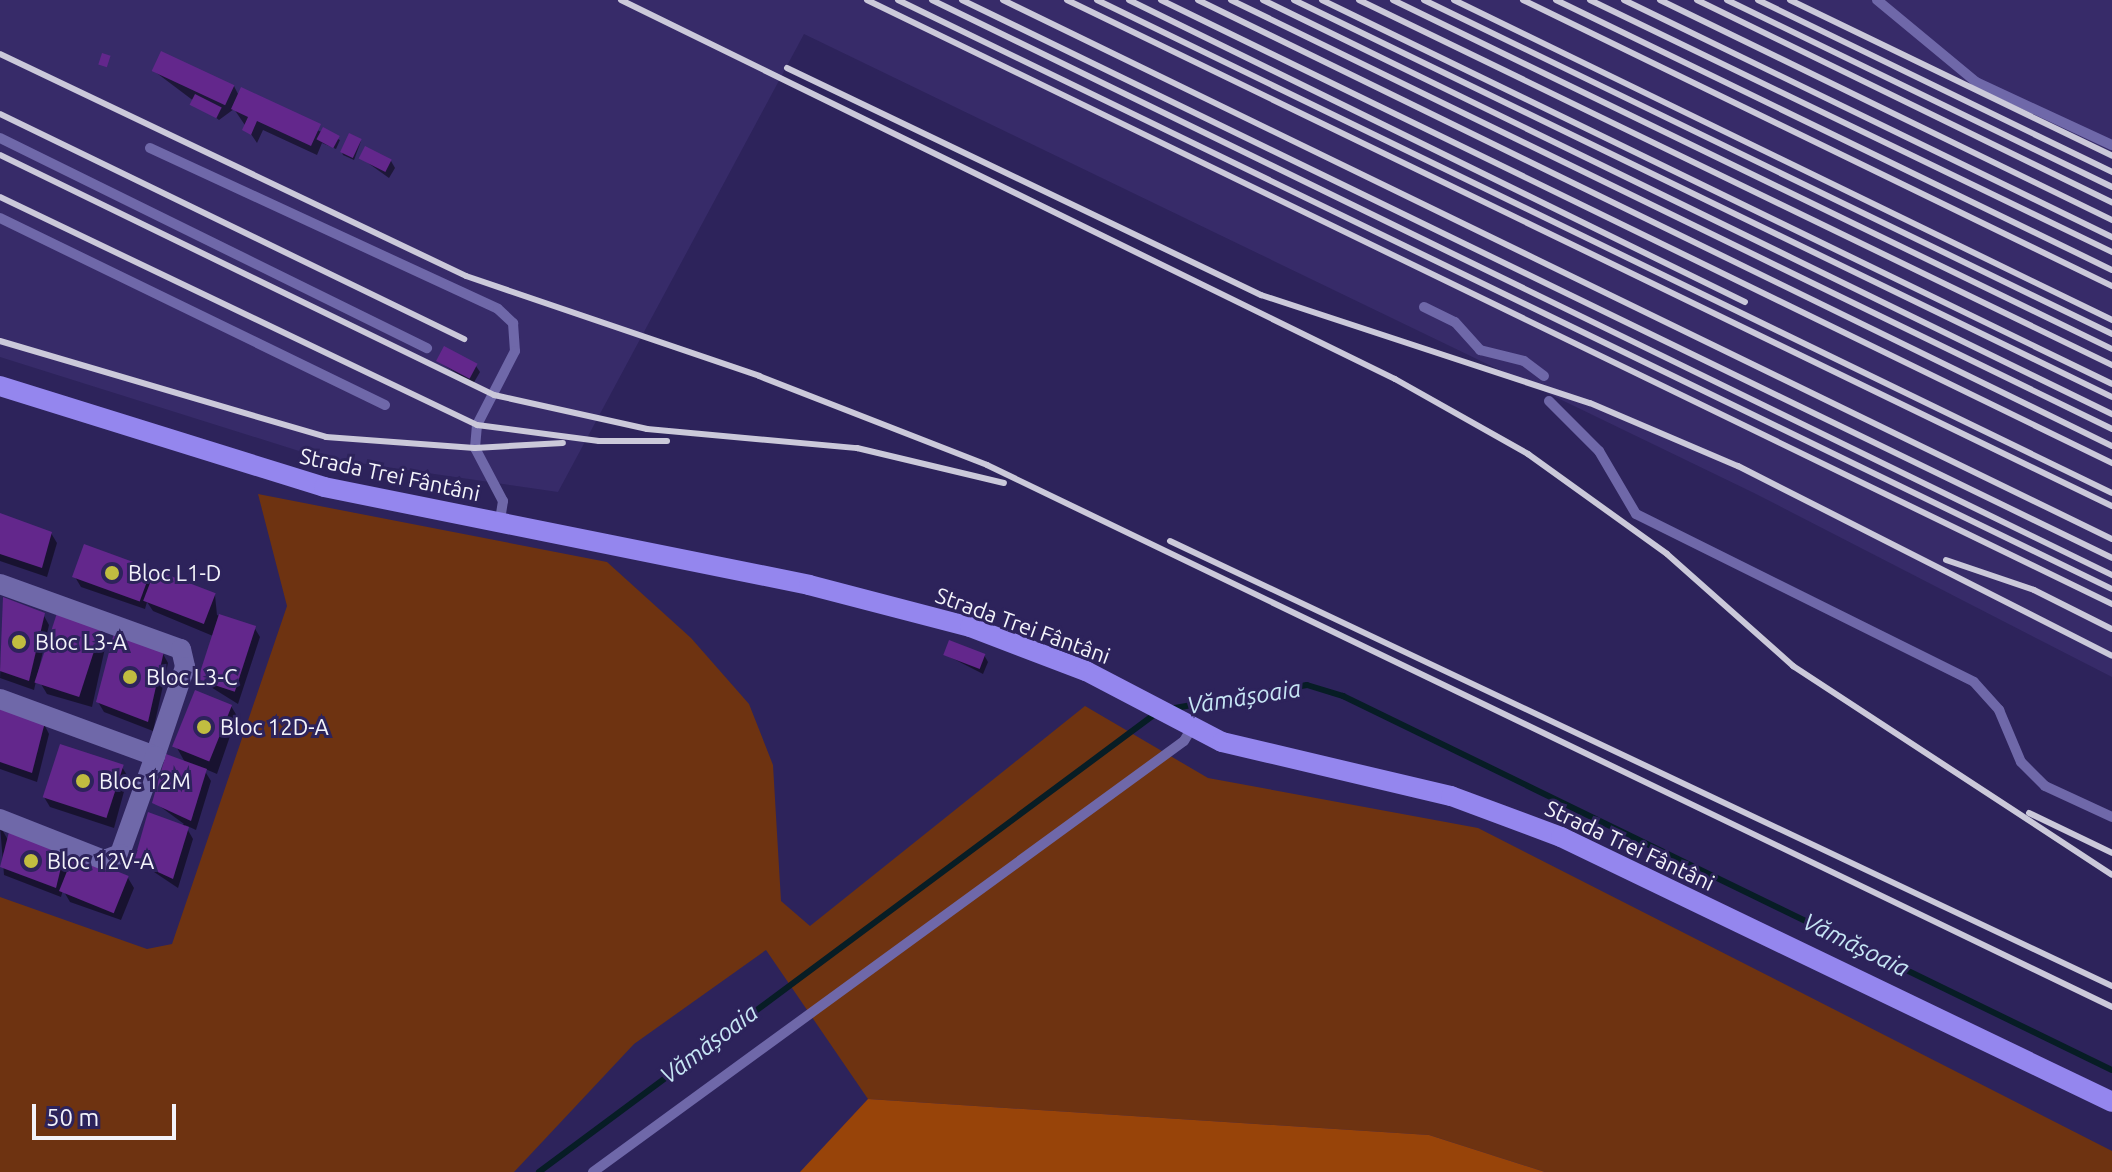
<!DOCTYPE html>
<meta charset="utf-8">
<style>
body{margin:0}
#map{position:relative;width:2112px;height:1172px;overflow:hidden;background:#2d235b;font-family:Ubuntu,sans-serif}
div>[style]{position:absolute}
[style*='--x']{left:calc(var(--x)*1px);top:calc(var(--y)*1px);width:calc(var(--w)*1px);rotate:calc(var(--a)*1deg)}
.built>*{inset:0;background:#372b69}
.green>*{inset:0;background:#6e3311}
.forest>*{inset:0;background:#984409}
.shadow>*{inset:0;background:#0007}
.stream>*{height:6px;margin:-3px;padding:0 3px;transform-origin:3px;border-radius:3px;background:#071d25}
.building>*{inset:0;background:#63278c;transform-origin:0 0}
.service>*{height:10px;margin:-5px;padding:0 5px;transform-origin:5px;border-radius:5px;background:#6f68a9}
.minor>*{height:20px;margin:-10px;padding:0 10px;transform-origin:10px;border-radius:10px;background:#6f68a9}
.secondary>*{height:20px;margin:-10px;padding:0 10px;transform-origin:10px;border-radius:10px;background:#9486ee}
.rail>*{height:6px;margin:-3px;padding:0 3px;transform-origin:3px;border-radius:3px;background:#cbc9da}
.dots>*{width:22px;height:22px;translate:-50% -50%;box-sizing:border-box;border:4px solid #2d235b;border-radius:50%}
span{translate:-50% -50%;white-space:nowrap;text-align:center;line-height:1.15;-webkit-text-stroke:6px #2d235b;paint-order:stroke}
.street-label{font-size:22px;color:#f3f3fa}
.poi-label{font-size:22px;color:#f3f3fa}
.left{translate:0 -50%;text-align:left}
.water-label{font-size:24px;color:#c6e5f4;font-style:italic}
.scale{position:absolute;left:32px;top:1104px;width:144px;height:36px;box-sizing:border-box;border:4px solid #f3f3fa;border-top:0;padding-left:10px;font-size:24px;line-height:28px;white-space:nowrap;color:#f3f3fa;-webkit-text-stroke:6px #2d235b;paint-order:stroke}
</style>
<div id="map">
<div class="built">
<div style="clip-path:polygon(0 0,2112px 0,2112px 677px,1754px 493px,804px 34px,558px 492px,318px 457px,0 357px)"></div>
</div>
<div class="green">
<div style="clip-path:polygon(258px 494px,607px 562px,691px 638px,749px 704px,773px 765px,781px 901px,810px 926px,1085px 706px,1208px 778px,1478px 828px,2112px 1151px,2112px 1172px,1545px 1172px,1429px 1135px,868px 1099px,766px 950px,634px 1044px,514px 1172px,0 1172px,0 897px,147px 949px,172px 944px,287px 606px)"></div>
</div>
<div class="forest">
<div style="clip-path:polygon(868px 1099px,1429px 1135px,1545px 1172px,800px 1172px)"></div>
</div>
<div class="shadow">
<div style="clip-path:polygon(154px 71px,234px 86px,239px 96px,340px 140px,336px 149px,322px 143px,317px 155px,263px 130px,257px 143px,234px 109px,219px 120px)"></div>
<div style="clip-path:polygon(361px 141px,354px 160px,343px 155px,342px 152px)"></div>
<div style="clip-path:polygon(361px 158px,391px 161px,395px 168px,389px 178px)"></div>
<div style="clip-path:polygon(438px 361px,476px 366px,480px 372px,473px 384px)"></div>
<div style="clip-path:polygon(0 516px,51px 533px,57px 543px,47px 577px,0 561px)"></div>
<div style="clip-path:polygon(150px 571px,154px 579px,215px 595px,217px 615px,254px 627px,260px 637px,238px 704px,198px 679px,213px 636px,153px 611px,147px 602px,145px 609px,81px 587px,75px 577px)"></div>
<div style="clip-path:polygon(4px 599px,43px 614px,49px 625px,34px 690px,0 678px)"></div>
<div style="clip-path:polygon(101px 629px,107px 639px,92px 707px,47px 694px,41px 684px)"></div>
<div style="clip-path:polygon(162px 652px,168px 663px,153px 731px,104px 712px,98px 702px)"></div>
<div style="clip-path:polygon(946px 655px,984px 655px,988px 662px,983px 674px)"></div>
<div style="clip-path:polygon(231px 706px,237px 716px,217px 774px,203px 768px,211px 781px,196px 830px,185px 825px,193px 839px,178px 888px,136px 860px,184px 824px,154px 802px,186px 764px,177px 748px)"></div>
<div style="clip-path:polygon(0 707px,44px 724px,49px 734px,37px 782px,0 769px)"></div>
<div style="clip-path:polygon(122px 767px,128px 777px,114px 828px,50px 807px,44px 797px)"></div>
<div style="clip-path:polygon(0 826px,8px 840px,64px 853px,72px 867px,128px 878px,134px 888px,121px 920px,70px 902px,63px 890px,61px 897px,4px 875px)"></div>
</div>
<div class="stream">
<div style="--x:1169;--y:709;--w:140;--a:-9.9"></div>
<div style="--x:1307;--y:685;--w:38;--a:17"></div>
<div style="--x:1343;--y:696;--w:855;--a:25.94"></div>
<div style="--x:539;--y:1172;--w:768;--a:-36.63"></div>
</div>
<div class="building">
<div style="left:161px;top:51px;width:81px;height:22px;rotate:25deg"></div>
<div style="left:102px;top:53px;width:9px;height:12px;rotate:18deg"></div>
<div style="clip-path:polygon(241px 87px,321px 124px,311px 146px,257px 121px,251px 135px,242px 130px,248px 117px,231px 109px)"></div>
<div style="left:195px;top:94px;width:30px;height:12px;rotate:27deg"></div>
<div style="left:323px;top:127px;width:19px;height:14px;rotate:28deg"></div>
<div style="left:349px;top:133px;width:14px;height:21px;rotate:25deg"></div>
<div style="left:365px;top:146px;width:30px;height:14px;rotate:27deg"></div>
<div style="left:444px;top:346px;width:38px;height:17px;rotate:28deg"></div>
<div style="clip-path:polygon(0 513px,52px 532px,42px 568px,0 554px)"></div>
<div style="left:84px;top:544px;width:72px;height:35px;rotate:20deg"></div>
<div style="left:155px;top:570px;width:65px;height:33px;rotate:21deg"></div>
<div style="clip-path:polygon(3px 597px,45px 613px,29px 681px,0 671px)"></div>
<div style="left:57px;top:613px;width:47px;height:73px;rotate:18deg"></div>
<div style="left:219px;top:614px;width:39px;height:69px;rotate:18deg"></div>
<div style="clip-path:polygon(114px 633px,164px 651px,148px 722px,96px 702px)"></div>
<div style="left:949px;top:640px;width:39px;height:16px;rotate:21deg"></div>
<div style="left:195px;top:690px;width:40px;height:61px;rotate:22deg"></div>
<div style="clip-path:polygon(0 705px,45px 722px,32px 773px,0 762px)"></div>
<div style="left:60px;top:744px;width:67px;height:56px;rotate:18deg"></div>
<div style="clip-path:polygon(166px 754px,207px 769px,191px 821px,152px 803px)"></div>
<div style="clip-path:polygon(148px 812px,189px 827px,173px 879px,134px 861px)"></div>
<div style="clip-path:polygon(10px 828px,65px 851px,56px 888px,0 867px)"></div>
<div style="left:74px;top:854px;width:59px;height:40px;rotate:22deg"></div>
</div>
<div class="service">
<div style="--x:1877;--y:0;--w:129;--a:39.6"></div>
<div style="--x:1976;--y:82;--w:150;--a:24.9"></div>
<div style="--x:0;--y:138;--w:476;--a:26.2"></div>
<div style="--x:150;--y:148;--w:383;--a:24.8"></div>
<div style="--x:498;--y:309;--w:21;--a:43"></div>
<div style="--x:513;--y:323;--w:28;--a:86"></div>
<div style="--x:515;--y:351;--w:83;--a:117.2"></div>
<div style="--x:477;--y:425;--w:23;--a:95"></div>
<div style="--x:475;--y:448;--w:60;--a:62.2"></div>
<div style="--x:503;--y:501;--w:20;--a:99"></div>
<div style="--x:0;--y:218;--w:428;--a:25.9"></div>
<div style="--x:1424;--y:307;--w:34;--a:26"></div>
<div style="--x:1455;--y:322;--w:38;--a:48"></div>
<div style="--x:1480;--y:350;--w:45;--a:14"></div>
<div style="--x:1524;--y:361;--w:25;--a:37"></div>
<div style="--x:1549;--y:401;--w:71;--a:45"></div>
<div style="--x:1599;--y:451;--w:73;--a:59.6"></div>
<div style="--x:1636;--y:514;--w:377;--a:26.4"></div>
<div style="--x:1974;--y:682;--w:38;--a:48"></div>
<div style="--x:1999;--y:710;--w:56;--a:67.1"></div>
<div style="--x:2021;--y:762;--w:34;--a:45"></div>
<div style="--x:2045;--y:786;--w:74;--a:24.8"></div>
<div style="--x:593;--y:1172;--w:731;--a:-36.1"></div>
<div style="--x:1184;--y:741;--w:17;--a:-59"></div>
</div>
<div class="minor">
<div style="--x:0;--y:584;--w:192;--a:19.8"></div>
<div style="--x:181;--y:649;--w:18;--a:77"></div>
<div style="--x:185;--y:667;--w:94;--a:108.6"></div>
<div style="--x:0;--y:699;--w:165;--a:20.2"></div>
<div style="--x:155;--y:756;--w:104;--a:109.7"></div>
<div style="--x:120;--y:854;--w:17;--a:159"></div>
<div style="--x:104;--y:860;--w:112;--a:-158.5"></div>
</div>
<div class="secondary">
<div style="--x:0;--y:386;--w:339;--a:17.3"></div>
<div style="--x:324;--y:487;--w:495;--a:11.4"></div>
<div style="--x:809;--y:585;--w:166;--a:14.6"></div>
<div style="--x:970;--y:627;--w:124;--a:20.8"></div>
<div style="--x:1086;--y:671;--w:153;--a:27.6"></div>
<div style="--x:1222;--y:742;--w:235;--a:13.3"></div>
<div style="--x:1451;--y:796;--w:117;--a:20.4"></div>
<div style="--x:1561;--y:837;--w:611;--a:25.68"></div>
</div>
<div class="rail">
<div style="--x:621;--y:0;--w:862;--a:26.09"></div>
<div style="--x:1395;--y:379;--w:153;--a:29.4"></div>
<div style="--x:1528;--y:454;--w:171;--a:35.7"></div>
<div style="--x:1667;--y:554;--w:169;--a:41.6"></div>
<div style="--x:1793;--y:666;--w:381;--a:33.2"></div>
<div style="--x:867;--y:0;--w:1384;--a:25.88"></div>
<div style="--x:898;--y:0;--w:1349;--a:25.88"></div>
<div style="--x:932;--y:0;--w:1313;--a:25.98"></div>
<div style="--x:962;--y:0;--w:1278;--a:25.88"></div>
<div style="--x:1003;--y:0;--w:1233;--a:25.92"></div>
<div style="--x:1067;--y:0;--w:1161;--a:25.84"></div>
<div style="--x:1097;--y:0;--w:1128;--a:25.91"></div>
<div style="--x:1129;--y:0;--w:686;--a:26.12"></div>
<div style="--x:1161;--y:0;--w:1058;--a:25.96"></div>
<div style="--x:1198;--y:0;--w:1017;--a:26.01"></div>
<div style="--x:1231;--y:0;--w:980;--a:25.96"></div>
<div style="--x:1263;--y:0;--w:945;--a:26"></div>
<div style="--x:1294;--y:0;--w:909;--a:25.89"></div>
<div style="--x:1322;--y:0;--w:878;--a:25.92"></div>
<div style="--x:1359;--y:0;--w:837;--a:25.86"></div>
<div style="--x:1393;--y:0;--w:799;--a:25.89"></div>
<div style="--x:1424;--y:0;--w:765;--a:25.89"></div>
<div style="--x:1454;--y:0;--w:732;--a:25.93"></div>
<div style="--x:1523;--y:0;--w:655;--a:25.9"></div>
<div style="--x:1556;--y:0;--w:618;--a:25.9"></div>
<div style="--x:1590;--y:0;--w:580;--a:25.77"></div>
<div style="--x:1624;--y:0;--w:543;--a:25.9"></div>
<div style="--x:1660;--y:0;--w:503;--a:25.95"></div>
<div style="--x:1697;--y:0;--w:462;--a:26"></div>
<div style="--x:1727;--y:0;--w:428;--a:25.9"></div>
<div style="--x:1758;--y:0;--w:394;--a:25.9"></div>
<div style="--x:1790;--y:0;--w:358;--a:25.8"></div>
<div style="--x:0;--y:54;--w:516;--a:25.47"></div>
<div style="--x:466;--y:276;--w:310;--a:18.8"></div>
<div style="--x:759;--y:376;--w:245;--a:21.3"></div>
<div style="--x:987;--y:465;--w:1249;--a:25.72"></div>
<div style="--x:787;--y:68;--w:526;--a:25.59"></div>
<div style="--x:1261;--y:295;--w:346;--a:18.2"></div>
<div style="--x:1590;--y:403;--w:161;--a:23.1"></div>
<div style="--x:1738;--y:466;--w:419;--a:26.9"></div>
<div style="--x:0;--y:114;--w:516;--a:25.87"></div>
<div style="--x:0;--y:155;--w:549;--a:25.91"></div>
<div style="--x:494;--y:395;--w:157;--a:12.5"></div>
<div style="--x:647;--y:429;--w:211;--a:5.2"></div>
<div style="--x:857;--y:448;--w:151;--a:13.4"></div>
<div style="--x:0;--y:197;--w:529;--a:25.55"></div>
<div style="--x:477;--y:425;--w:123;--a:7.5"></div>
<div style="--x:599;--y:441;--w:68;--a:0"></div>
<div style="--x:0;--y:341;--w:340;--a:16.4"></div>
<div style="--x:326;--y:437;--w:149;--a:4.2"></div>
<div style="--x:475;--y:448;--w:88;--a:-3.3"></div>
<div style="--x:1170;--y:541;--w:1042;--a:25.29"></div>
<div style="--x:1946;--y:560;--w:93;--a:18.8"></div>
<div style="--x:2034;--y:590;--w:87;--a:26.6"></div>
<div style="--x:2029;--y:813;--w:92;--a:25.7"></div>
</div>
<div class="dots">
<div style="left:112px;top:573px;background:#c1bd40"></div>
<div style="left:19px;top:642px;background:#c1bd40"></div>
<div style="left:130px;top:677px;background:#c1bd40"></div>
<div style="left:204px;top:727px;background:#c1bd40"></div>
<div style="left:83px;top:781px;background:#c1bd40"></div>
<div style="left:31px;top:861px;background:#c1bd40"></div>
</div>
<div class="street-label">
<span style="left:390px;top:474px;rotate:12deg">Strada Trei Fântâni</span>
<span style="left:1023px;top:625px;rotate:20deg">Strada Trei Fântâni</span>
<span style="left:1630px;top:845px;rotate:25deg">Strada Trei Fântâni</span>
</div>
<div class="poi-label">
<span class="left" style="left:128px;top:573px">Bloc L1-D</span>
<span class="left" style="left:35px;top:642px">Bloc L3-A</span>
<span class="left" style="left:146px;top:677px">Bloc L3-C</span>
<span class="left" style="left:220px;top:727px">Bloc 12D-A</span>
<span class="left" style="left:99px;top:781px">Bloc 12M</span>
<span class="left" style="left:47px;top:861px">Bloc 12V-A</span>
</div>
<div class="water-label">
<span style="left:1244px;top:697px;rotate:-9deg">Vămășoaia</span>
<span style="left:1856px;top:945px;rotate:26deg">Vămășoaia</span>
<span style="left:709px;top:1044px;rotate:-37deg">Vămășoaia</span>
</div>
<div class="scale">50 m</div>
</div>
